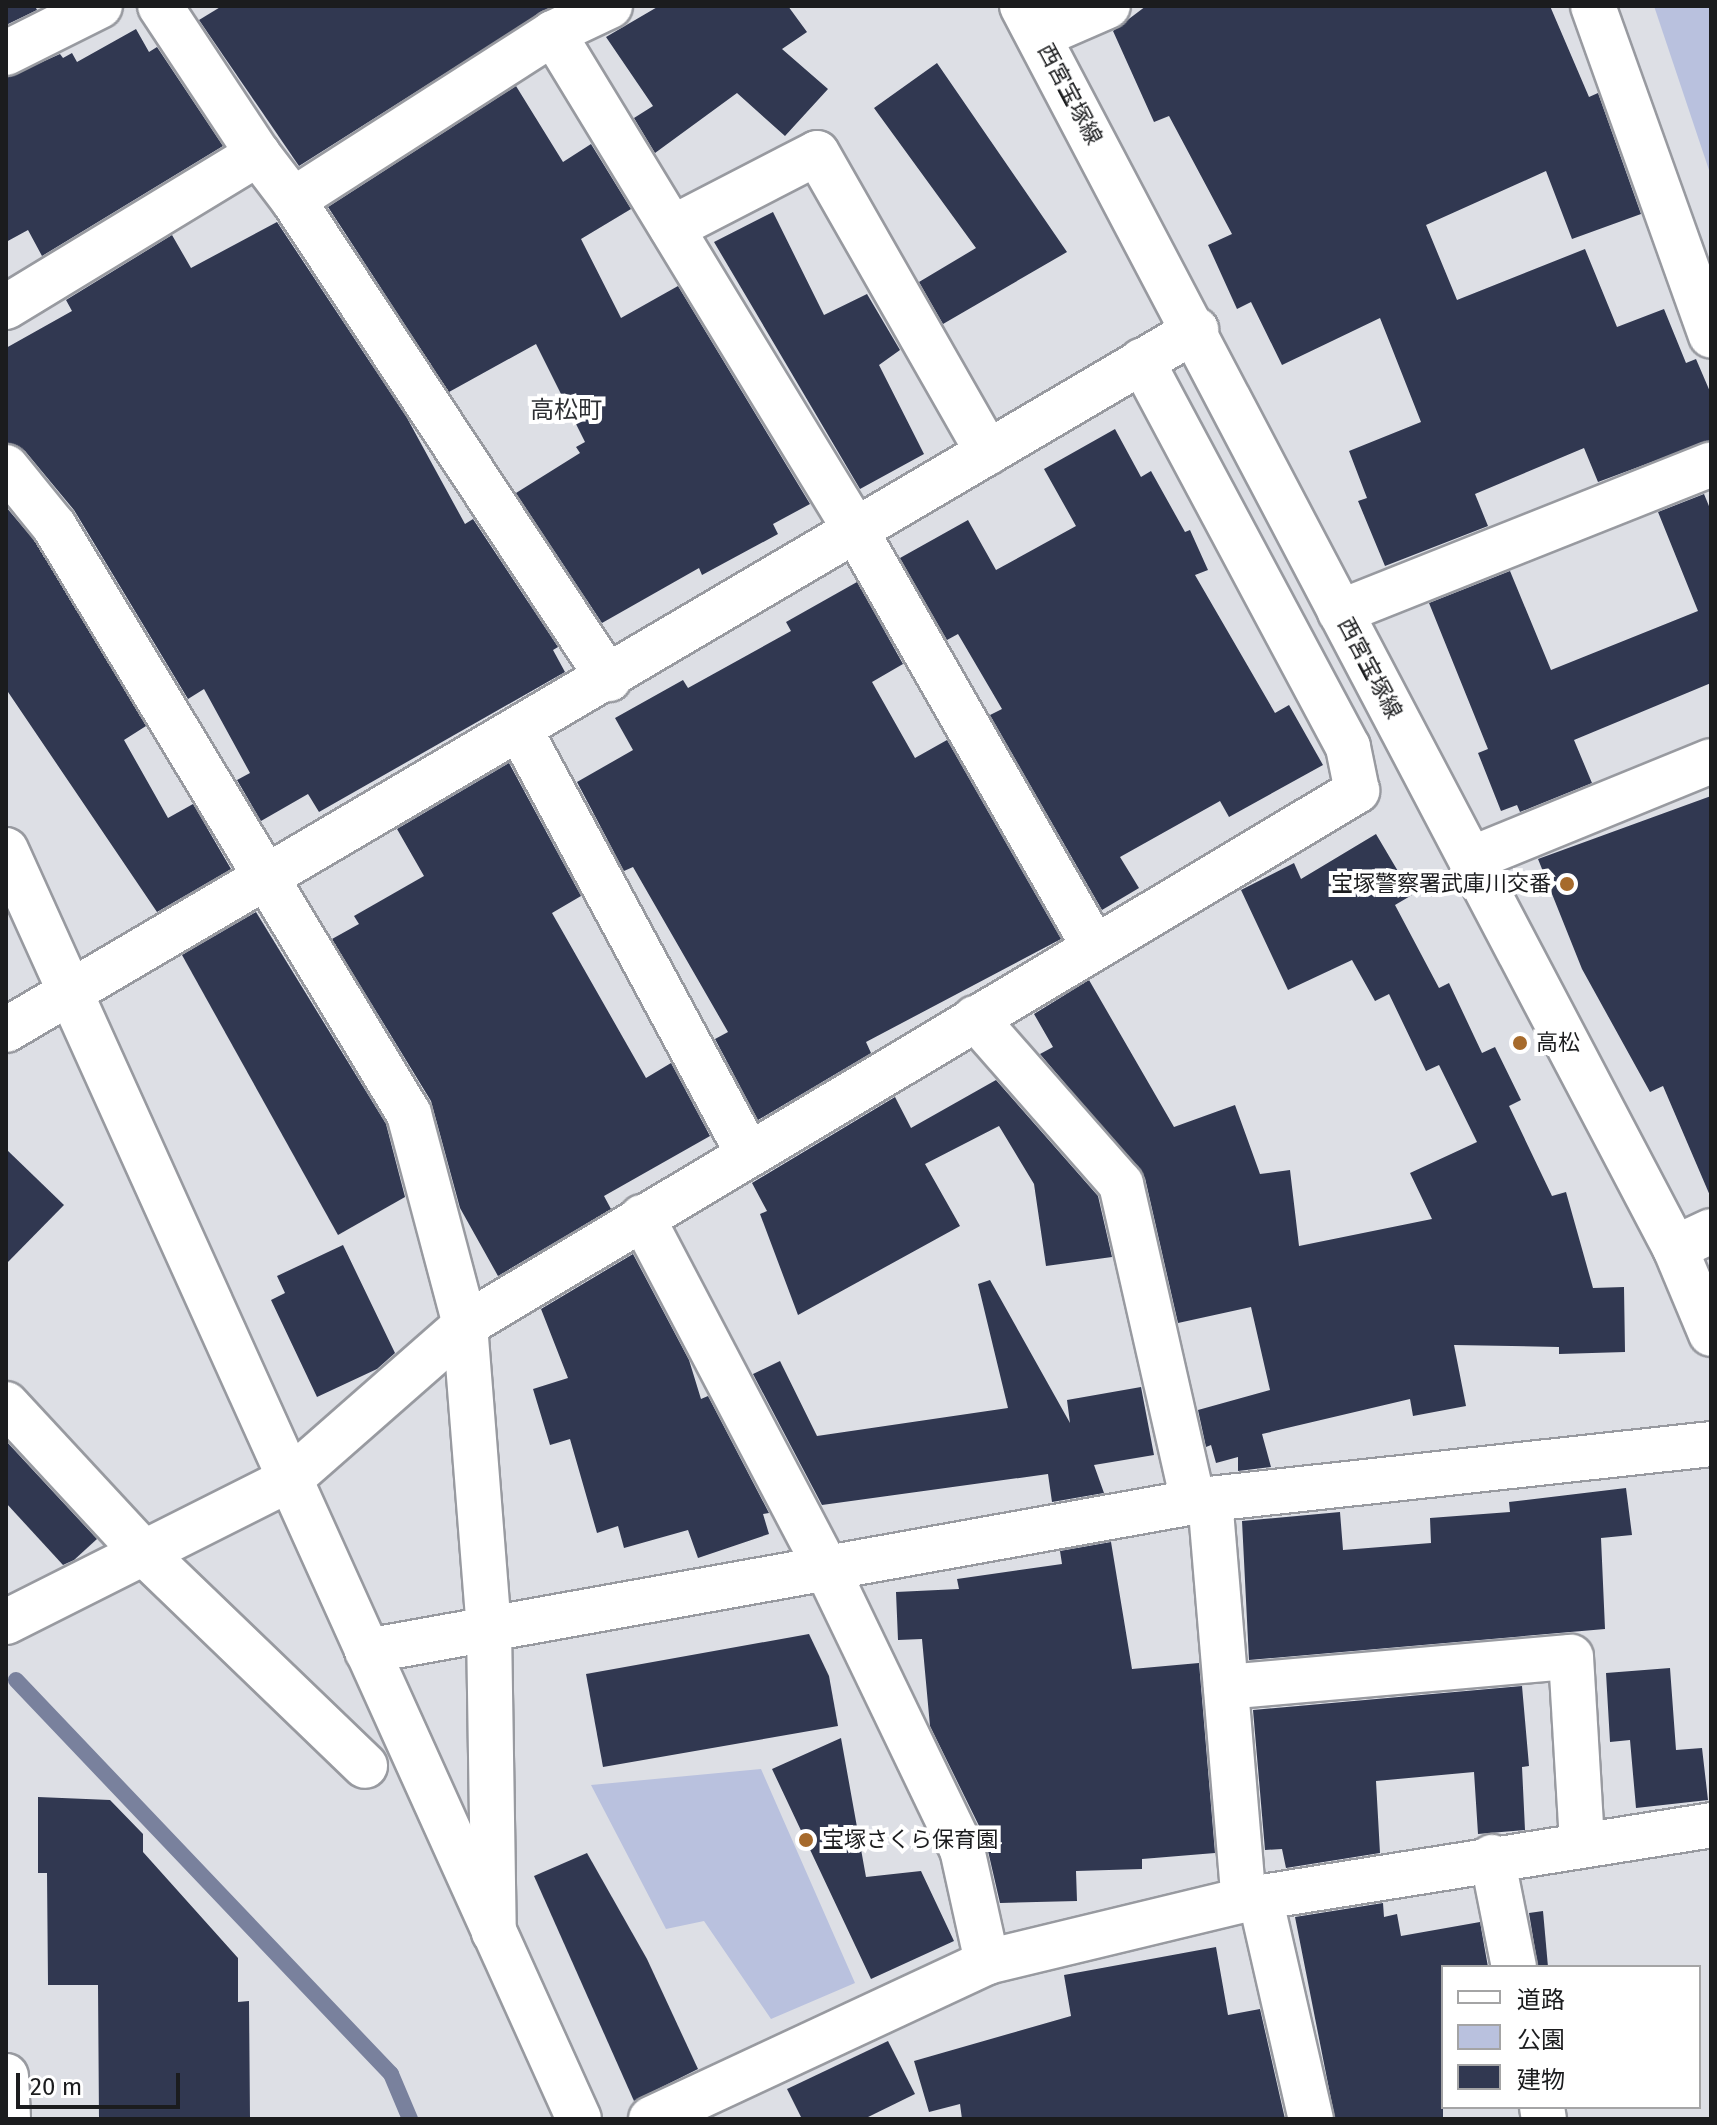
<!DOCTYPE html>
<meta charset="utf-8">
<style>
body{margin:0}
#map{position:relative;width:1717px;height:2125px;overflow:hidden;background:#dddfe5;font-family:"Fira Sans","Noto Sans JP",sans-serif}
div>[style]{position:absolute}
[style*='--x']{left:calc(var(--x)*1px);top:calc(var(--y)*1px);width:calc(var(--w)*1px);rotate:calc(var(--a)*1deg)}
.green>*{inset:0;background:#b9c1de}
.stream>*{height:16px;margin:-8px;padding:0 8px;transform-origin:8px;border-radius:8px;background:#79819d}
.building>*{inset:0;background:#313851}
.roads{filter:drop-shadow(2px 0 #989aa0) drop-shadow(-2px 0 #989aa0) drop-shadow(0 2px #989aa0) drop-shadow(0 -2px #989aa0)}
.minor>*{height:44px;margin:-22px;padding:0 22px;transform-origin:22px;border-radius:22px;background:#fff}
.tertiary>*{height:44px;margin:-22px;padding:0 22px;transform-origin:22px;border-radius:22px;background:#fff}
.secondary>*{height:44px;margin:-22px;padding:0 22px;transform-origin:22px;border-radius:22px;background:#fff}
.dots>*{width:22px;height:22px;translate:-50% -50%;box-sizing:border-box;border:4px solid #fff;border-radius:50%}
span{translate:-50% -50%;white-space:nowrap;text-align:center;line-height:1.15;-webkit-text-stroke:8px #fff;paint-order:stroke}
.street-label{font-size:22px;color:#1b1c1e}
.poi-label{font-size:22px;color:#1b1c1e}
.right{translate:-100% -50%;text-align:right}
.left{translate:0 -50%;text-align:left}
.neighbourhood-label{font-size:24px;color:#2e3034}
.frame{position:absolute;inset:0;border:8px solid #1b1c1e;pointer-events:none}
.legend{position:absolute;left:1441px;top:1965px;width:260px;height:144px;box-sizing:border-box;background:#fff;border:2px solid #a4a4a5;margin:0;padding:10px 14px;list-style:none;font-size:24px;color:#1b1c1e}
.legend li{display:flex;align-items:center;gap:16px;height:40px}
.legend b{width:40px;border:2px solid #a4a4a5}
.scale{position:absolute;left:16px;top:2073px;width:164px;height:36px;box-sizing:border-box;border:4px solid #1b1c1e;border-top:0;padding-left:10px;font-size:24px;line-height:28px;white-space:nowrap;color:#1b1c1e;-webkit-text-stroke:6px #fff;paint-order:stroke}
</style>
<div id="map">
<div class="green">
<div style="clip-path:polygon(1654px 6px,1711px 6px,1711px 176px)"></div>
<div style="clip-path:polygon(761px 1769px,855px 1983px,771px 2019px,704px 1921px,666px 1929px,591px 1785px)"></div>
</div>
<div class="stream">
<div style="--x:16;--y:1680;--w:544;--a:46.42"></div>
<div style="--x:391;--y:2074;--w:49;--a:67.1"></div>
</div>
<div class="building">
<div style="clip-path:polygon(6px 6px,35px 6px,37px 10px,6px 25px)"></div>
<div style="clip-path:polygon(222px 6px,552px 6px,299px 166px,199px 20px)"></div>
<div style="clip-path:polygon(659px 6px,788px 6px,807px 32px,782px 49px,828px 89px,785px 136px,737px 93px,655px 153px,634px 118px,653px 106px,606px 37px)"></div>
<div style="clip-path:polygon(1146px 6px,1550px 6px,1589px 97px,1598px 93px,1641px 214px,1572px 239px,1546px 171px,1426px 225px,1457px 300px,1585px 249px,1617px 327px,1664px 309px,1686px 363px,1696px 359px,1711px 394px,1711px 440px,1598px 482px,1584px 448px,1475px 494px,1488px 526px,1385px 566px,1358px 501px,1367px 498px,1349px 451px,1421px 422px,1380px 318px,1282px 365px,1251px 302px,1237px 309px,1208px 245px,1232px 234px,1169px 116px,1154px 122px,1113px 31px)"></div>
<div style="clip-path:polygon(136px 29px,149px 52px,157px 47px,223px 146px,42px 256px,28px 230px,6px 242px,6px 78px,60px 54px,63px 58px,72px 53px,77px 62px)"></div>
<div style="clip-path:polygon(937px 63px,1067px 252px,943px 324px,919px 282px,976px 248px,874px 108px)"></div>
<div style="clip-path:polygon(516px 86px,563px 162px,591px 144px,631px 209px,581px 239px,621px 318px,678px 286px,810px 504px,773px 524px,778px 534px,702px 575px,699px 568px,602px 623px,516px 493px,580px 453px,576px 447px,585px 442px,536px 344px,449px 392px,328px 207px)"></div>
<div style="clip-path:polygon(773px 212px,824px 315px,867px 294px,900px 350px,879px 365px,924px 454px,860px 489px,714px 242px)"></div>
<div style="clip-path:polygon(277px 222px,407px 418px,465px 524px,473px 519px,558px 647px,553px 650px,565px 672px,319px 812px,308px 794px,261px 821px,237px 780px,250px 773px,204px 689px,188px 699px,74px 510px,25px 451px,6px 443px,6px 348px,72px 311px,66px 300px,172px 235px,191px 268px)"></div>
<div style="clip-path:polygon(1115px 429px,1141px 477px,1151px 471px,1185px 532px,1190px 530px,1208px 570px,1195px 575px,1275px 713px,1289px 705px,1323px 765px,1229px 817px,1220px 801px,1120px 857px,1139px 888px,1102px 910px,990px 715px,1002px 709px,958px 634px,947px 640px,900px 558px,968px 520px,996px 570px,1076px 526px,1044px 469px)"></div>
<div style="clip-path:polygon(1704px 494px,1711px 511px,1711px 683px,1574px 740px,1592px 783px,1520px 812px,1517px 805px,1501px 811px,1478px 753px,1488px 749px,1429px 603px,1510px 571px,1551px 670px,1698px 611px,1658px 512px)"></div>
<div style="clip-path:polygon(6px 507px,34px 540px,146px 726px,124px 740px,168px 818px,193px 804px,231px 869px,157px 912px,6px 689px)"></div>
<div style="clip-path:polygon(857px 582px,903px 664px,872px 682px,915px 758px,947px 740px,1061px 939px,866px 1042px,871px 1053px,758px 1120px,715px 1039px,728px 1032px,633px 867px,624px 871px,577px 782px,633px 750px,615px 718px,683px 680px,688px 688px,791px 631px,786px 622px)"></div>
<div style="clip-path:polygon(509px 763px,581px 896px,552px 913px,646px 1078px,671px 1063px,710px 1136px,604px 1196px,611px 1209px,498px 1276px,460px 1208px,431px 1101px,332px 939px,359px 924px,354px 916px,424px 876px,397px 829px)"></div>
<div style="clip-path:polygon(1711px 796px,1711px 1198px,1663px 1086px,1650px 1092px,1582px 969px,1538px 859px)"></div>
<div style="clip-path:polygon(1376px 834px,1412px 895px,1395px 905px,1439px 988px,1449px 983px,1482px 1053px,1495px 1047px,1521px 1100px,1509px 1106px,1552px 1196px,1566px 1192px,1593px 1288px,1624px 1287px,1625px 1352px,1559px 1354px,1559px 1347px,1454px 1345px,1466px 1406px,1413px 1416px,1410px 1399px,1262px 1434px,1271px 1467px,1238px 1471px,1238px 1457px,1216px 1463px,1211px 1445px,1206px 1447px,1198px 1410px,1270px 1390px,1251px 1307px,1178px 1323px,1145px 1178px,1040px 1054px,1053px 1047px,1034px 1014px,1089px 980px,1174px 1127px,1235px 1105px,1260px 1174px,1290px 1170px,1299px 1246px,1432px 1219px,1410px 1173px,1477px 1142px,1439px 1065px,1426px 1071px,1389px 994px,1375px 1001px,1352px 960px,1288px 990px,1241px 890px,1294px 863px,1301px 879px)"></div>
<div style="clip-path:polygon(256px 912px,386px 1124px,405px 1197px,338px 1235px,182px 955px)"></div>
<div style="clip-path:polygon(996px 1080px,1098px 1196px,1112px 1257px,1046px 1266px,1034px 1184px,999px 1126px,925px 1164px,960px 1226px,798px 1315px,760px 1214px,767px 1211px,752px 1183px,895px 1097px,911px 1128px)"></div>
<div style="clip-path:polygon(6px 1149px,64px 1205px,6px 1264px)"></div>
<div style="clip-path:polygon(343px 1245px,395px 1353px,377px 1369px,317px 1397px,271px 1300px,285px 1293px,277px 1276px)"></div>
<div style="clip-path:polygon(633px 1254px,689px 1360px,701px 1399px,708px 1396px,769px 1513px,763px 1514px,769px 1534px,698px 1558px,688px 1530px,624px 1548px,618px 1526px,597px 1533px,570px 1439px,550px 1445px,533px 1389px,568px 1378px,541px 1309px)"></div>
<div style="clip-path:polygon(990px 1280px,1070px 1423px,1067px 1400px,1141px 1387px,1154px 1455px,1094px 1465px,1104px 1493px,1052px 1502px,1048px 1474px,822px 1505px,753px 1374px,780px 1361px,817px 1436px,1008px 1408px,978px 1284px)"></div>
<div style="clip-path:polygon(6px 1441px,97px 1539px,74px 1560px,63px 1565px,6px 1503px)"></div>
<div style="clip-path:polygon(1626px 1488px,1632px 1535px,1601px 1538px,1605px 1629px,1249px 1660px,1242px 1521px,1340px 1512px,1343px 1550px,1431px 1543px,1430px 1518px,1510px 1512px,1509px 1502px)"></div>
<div style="clip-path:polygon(1111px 1542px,1132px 1669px,1199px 1663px,1215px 1853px,1142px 1859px,1142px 1869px,1076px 1871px,1077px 1901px,1000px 1903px,985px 1838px,930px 1726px,922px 1639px,898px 1640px,896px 1592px,959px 1589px,957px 1579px,1062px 1564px,1060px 1551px)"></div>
<div style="clip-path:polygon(809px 1634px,829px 1676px,838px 1726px,603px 1767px,586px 1674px)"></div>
<div style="clip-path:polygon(1670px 1668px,1676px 1750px,1702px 1748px,1708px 1800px,1636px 1808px,1630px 1740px,1610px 1742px,1606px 1673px)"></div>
<div style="clip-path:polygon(1522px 1686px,1529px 1766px,1522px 1767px,1525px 1830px,1478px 1834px,1474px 1772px,1376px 1781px,1380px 1853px,1286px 1868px,1282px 1849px,1265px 1850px,1253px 1710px)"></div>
<div style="clip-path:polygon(841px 1738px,866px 1877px,921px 1871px,954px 1941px,871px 1979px,772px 1769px)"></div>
<div style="clip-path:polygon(38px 1797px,110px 1800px,143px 1834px,143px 1852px,238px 1958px,238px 2002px,249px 2001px,250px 2119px,99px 2119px,98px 1985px,48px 1985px,47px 1873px,38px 1873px)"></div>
<div style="clip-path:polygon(587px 1853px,647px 1959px,698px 2069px,634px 2101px,534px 1876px)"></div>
<div style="clip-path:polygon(1383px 1903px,1384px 1917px,1397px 1914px,1401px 1936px,1480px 1922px,1488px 1967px,1443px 1967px,1443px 2119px,1335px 2119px,1295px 1917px)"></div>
<div style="clip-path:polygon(1543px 1911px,1548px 1967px,1538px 1967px,1529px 1913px)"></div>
<div style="clip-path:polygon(1216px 1947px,1228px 2015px,1260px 2009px,1285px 2119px,962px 2119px,960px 2104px,929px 2112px,914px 2061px,1071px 2016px,1064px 1975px)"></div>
<div style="clip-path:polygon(888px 2041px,915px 2094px,864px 2119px,802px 2119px,787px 2089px)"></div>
</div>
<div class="roads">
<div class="minor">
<div style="--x:160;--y:6;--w:178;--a:56.5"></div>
<div style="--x:1593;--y:6;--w:350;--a:70.3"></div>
<div style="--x:553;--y:33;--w:583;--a:58.68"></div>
<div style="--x:856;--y:531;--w:479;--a:60.2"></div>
<div style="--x:1039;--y:36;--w:75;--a:-23.5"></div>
<div style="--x:6;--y:53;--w:105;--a:-26.6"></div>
<div style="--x:293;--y:200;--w:574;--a:56.59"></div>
<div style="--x:672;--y:228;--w:163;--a:-27.3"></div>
<div style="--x:817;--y:153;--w:345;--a:60.3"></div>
<div style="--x:6;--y:307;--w:295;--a:-31.3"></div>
<div style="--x:258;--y:154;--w:58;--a:52.7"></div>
<div style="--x:293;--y:200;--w:309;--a:-32.7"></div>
<div style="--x:553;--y:33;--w:63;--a:-25.3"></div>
<div style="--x:6;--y:467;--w:76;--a:50.9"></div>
<div style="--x:54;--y:526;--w:687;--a:58.88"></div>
<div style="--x:409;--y:1114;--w:218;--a:75.1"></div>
<div style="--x:465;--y:1325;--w:304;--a:85.5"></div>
<div style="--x:489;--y:1628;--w:304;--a:89.1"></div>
<div style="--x:1340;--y:612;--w:399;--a:-21.7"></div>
<div style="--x:520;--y:730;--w:479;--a:61.7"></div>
<div style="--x:1471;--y:859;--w:259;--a:-22.2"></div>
<div style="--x:975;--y:1018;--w:221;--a:48.7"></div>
<div style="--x:1121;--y:1184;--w:326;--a:77.2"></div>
<div style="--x:6;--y:1030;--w:1381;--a:-30.47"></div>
<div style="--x:642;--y:1217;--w:395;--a:62.3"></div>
<div style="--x:826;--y:1567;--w:313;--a:64.3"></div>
<div style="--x:962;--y:1849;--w:116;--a:77.5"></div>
<div style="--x:1675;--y:1248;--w:40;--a:-25"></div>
<div style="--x:6;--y:1404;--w:206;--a:47.2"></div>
<div style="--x:146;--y:1555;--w:304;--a:43.9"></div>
<div style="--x:1210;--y:1499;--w:402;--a:85.2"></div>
<div style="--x:6;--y:1622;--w:318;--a:-26.7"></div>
<div style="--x:290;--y:1479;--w:233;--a:-41.3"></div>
<div style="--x:465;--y:1325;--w:1040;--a:-30.91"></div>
<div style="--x:1357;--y:791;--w:45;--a:-101.6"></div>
<div style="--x:1348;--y:747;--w:438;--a:-118.1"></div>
<div style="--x:367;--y:1651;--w:857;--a:-10.22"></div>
<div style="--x:1210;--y:1499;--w:504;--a:-6.26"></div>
<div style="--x:1226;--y:1687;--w:346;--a:-5"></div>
<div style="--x:1571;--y:1657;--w:187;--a:86.6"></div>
<div style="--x:1492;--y:1857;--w:112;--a:78.7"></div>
<div style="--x:1260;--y:1897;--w:228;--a:77.1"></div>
<div style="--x:6;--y:2076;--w:43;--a:87.3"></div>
<div style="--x:1542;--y:2107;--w:12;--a:81"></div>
<div style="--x:651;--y:2119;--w:371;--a:-25"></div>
<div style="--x:987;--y:1962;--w:264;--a:-13.6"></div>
<div style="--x:1244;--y:1900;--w:473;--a:-9.1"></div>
</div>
<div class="tertiary">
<div style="--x:6;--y:850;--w:1392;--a:65.7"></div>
</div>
<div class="secondary">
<div style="--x:1022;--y:6;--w:1403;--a:62.27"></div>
<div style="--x:1675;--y:1248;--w:93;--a:67.3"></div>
</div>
</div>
<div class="dots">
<div style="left:1567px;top:884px;background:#a66a2c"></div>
<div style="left:1520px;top:1043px;background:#a66a2c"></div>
<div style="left:806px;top:1840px;background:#a66a2c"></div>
</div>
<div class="street-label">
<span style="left:1070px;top:94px;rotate:62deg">西宮宝塚線</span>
<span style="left:1370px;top:668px;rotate:62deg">西宮宝塚線</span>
</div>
<div class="poi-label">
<span class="right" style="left:1551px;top:884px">宝塚警察署武庫川交番</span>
<span class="left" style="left:1536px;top:1043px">高松</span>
<span class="left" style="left:822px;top:1840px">宝塚さくら保育園</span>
</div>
<div class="neighbourhood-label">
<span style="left:566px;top:411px">高松町</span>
</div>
<div class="frame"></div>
<ul class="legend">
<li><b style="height:10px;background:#fff"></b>道路</li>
<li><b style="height:22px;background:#b9c1de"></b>公園</li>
<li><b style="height:22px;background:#313851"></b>建物</li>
</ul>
<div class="scale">20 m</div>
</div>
